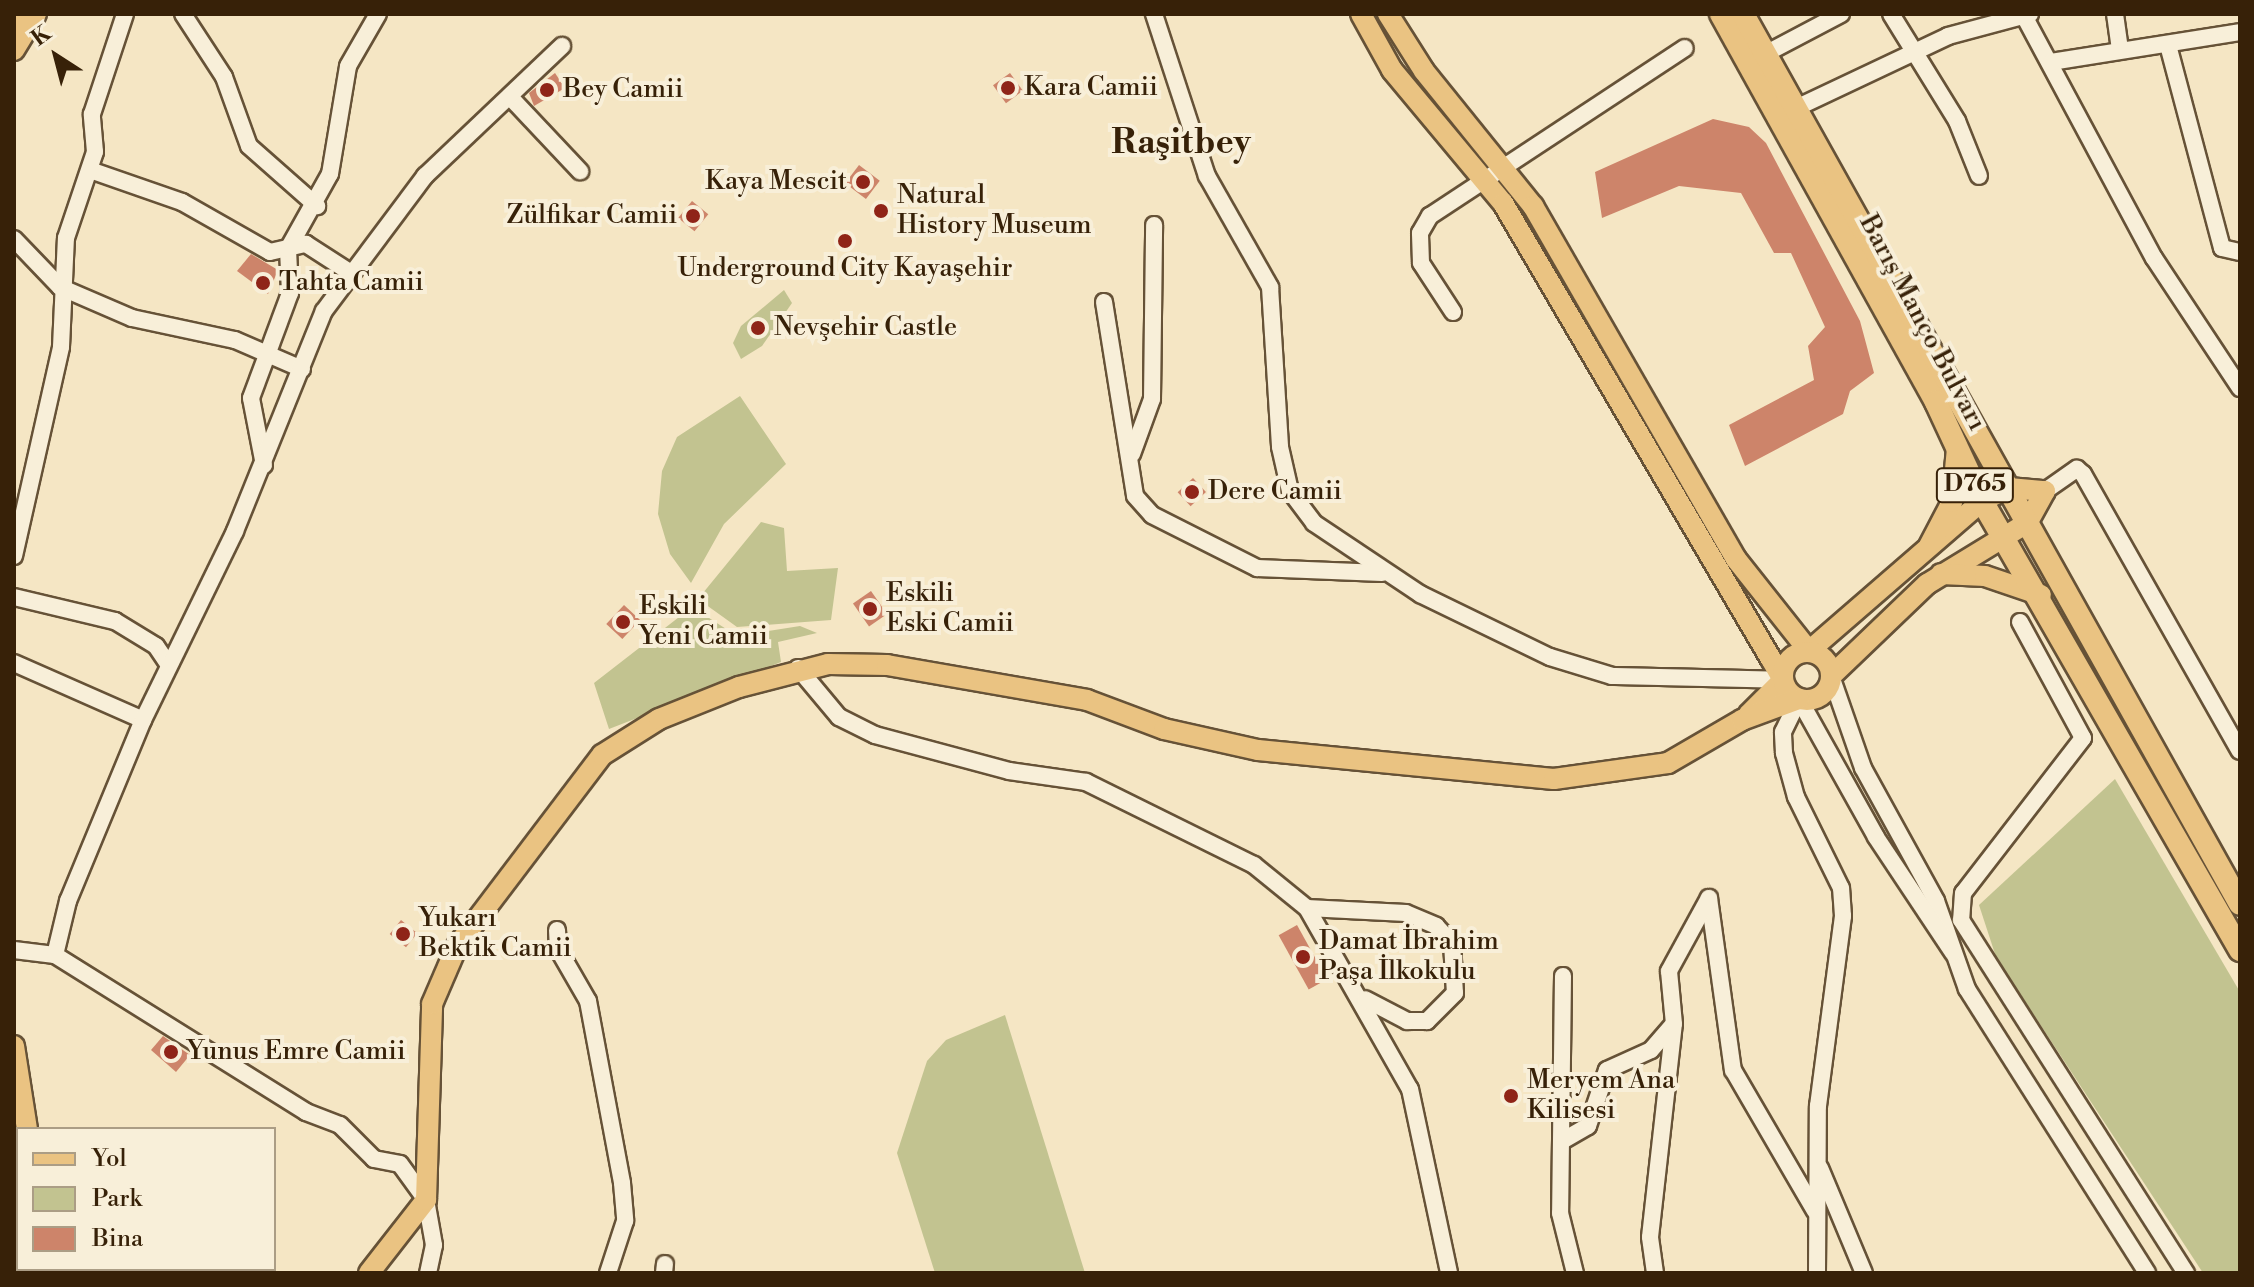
<!DOCTYPE html>
<meta charset="utf-8">
<style>
body{margin:0}
#map{position:relative;width:2254px;height:1287px;overflow:hidden;background:#f5e6c4;font-family:"Libre Bodoni",serif}
div>[style]{position:absolute}
[style*='--x']{left:calc(var(--x)*1px);top:calc(var(--y)*1px);width:calc(var(--w)*1px);rotate:calc(var(--a)*1deg)}
.green>*{inset:0;background:#c2c390}
.building>*{inset:0;background:#cd846a;transform-origin:0 0}
.roads{filter:drop-shadow(2px 0 #665237) drop-shadow(-2px 0 #665237) drop-shadow(0 2px #665237) drop-shadow(0 -2px #665237)}
.minor>*{height:16px;margin:-8px;padding:0 8px;transform-origin:8px;border-radius:8px;background:#f8efd9}
.major>*{height:20px;margin:-10px;padding:0 10px;transform-origin:10px;border-radius:10px;background:#eac382}
.major>.ring{margin:-10px;padding:0;box-sizing:content-box;background:none;border:20px solid #eac382;border-radius:50%}
.highway>*{height:22px;margin:-11px;padding:0 11px;transform-origin:11px;border-radius:11px;background:#eac382}
.dots>*{width:22px;height:22px;translate:-50% -50%;box-sizing:border-box;border:4px solid #f8efd9;border-radius:50%}
span{translate:-50% -50%;white-space:nowrap;text-align:center;line-height:1.15;-webkit-text-stroke:8px #f8efd9;paint-order:stroke}
.shield-label span{padding:2px 6px;background:#f8efd9;border:2px solid;border-radius:6px;-webkit-text-stroke-width:0}
.shield-label{font-size:24px;color:#372108;font-weight:700}
.poi-label{font-size:26px;color:#372108}
.left{translate:0 -50%;text-align:left}
.right{translate:-100% -50%;text-align:right}
.street-label{font-size:26px;color:#372108}
.district-label{font-size:34px;color:#372108;font-weight:700}
.frame{position:absolute;inset:0;border:16px solid #372108;pointer-events:none}
.legend{position:absolute;left:16px;top:1127px;width:260px;height:144px;box-sizing:border-box;background:#f8efd9;border:2px solid #ab9d85;margin:0;padding:10px 14px;list-style:none;font-size:24px;color:#372108}
.legend li{display:flex;align-items:center;gap:16px;height:40px}
.legend b{width:40px;border:2px solid #ab9d85}
.north{position:absolute;left:16px;top:16px;width:80px;height:80px;-webkit-text-stroke:6px #f8efd9;paint-order:stroke;rotate:324deg;font-size:22px;font-weight:700;line-height:32px;text-align:center;color:#372108}
.north::after{content:'';display:block;margin:auto;width:28px;height:36px;background:#372108;clip-path:polygon(50% 0,100% 100%,50% 72%,0 100%)}
</style>
<div id="map">
<div class="green">
<div style="clip-path:polygon(784px 290px,792px 303px,762px 346px,741px 359px,733px 343px,741px 326px)"></div>
<div style="clip-path:polygon(740px 396px,786px 464px,724px 524px,691px 583px,670px 554px,658px 514px,662px 471px,677px 437px)"></div>
<div style="clip-path:polygon(761px 522px,784px 528px,787px 571px,838px 568px,831px 620px,737px 627px,698px 599px)"></div>
<div style="clip-path:polygon(692px 607px,737px 636px,800px 626px,817px 633px,778px 642px,781px 662px,609px 729px,594px 683px)"></div>
<div style="clip-path:polygon(2115px 779px,2240px 992px,2240px 1273px,2203px 1273px,1996px 957px,1979px 905px)"></div>
<div style="clip-path:polygon(1005px 1015px,1085px 1273px,935px 1273px,897px 1153px,927px 1061px,946px 1040px)"></div>
</div>
<div class="building">
<div style="clip-path:polygon(555px 73px,565px 88px,534px 106px,529px 93px)"></div>
<div style="left:1010px;top:73px;width:22px;height:21px;rotate:54deg"></div>
<div style="clip-path:polygon(1713px 119px,1749px 127px,1766px 143px,1860px 321px,1874px 373px,1850px 391px,1843px 414px,1745px 466px,1729px 425px,1814px 380px,1808px 346px,1825px 327px,1791px 253px,1774px 253px,1741px 193px,1679px 186px,1602px 218px,1595px 172px)"></div>
<div style="left:859px;top:165px;width:26px;height:23px;rotate:37deg"></div>
<div style="left:692px;top:201px;width:21px;height:22px;rotate:39deg"></div>
<div style="clip-path:polygon(251px 254px,278px 270px,268px 294px,237px 271px)"></div>
<div style="left:1193px;top:478px;width:19px;height:21px;rotate:47deg"></div>
<div style="left:871px;top:591px;width:28px;height:22px;rotate:55deg"></div>
<div style="left:624px;top:605px;width:22px;height:26px;rotate:43deg"></div>
<div style="left:401px;top:920px;width:21px;height:18px;rotate:39deg"></div>
<div style="left:1297px;top:925px;width:62px;height:21px;rotate:61deg"></div>
<div style="clip-path:polygon(163px 1036px,190px 1055px,176px 1072px,151px 1050px)"></div>
</div>
<div class="roads">
<div class="minor">
<div style="--x:183;--y:14;--w:75;--a:56.9"></div>
<div style="--x:224;--y:77;--w:73;--a:70.1"></div>
<div style="--x:249;--y:146;--w:91;--a:41.4"></div>
<div style="--x:1154;--y:14;--w:170;--a:71.9"></div>
<div style="--x:1207;--y:176;--w:128;--a:60.4"></div>
<div style="--x:1270;--y:287;--w:160;--a:86.4"></div>
<div style="--x:1280;--y:447;--w:45;--a:77.2"></div>
<div style="--x:1290;--y:491;--w:40;--a:53"></div>
<div style="--x:1314;--y:523;--w:128;--a:33.8"></div>
<div style="--x:1420;--y:594;--w:144;--a:25.9"></div>
<div style="--x:1550;--y:657;--w:65;--a:17"></div>
<div style="--x:1612;--y:676;--w:171;--a:1.3"></div>
<div style="--x:1891;--y:14;--w:126;--a:58.3"></div>
<div style="--x:1957;--y:121;--w:59;--a:68.2"></div>
<div style="--x:2023;--y:14;--w:277;--a:61.8"></div>
<div style="--x:2154;--y:258;--w:156;--a:56.5"></div>
<div style="--x:2115;--y:14;--w:36;--a:82"></div>
<div style="--x:2168;--y:45;--w:210;--a:75.1"></div>
<div style="--x:2222;--y:248;--w:18;--a:13"></div>
<div style="--x:1765;--y:54;--w:86;--a:-27.8"></div>
<div style="--x:2051;--y:62;--w:191;--a:-9"></div>
<div style="--x:513;--y:100;--w:98;--a:46.7"></div>
<div style="--x:1796;--y:108;--w:168;--a:-25.3"></div>
<div style="--x:1948;--y:36;--w:85;--a:-15"></div>
<div style="--x:90;--y:170;--w:97;--a:19.2"></div>
<div style="--x:182;--y:202;--w:101;--a:29.6"></div>
<div style="--x:270;--y:252;--w:37;--a:-13"></div>
<div style="--x:306;--y:244;--w:54;--a:32.8"></div>
<div style="--x:14;--y:239;--w:66;--a:46.2"></div>
<div style="--x:60;--y:287;--w:78;--a:23.3"></div>
<div style="--x:132;--y:318;--w:105;--a:12.1"></div>
<div style="--x:235;--y:340;--w:73;--a:23.4"></div>
<div style="--x:1104;--y:302;--w:196;--a:80.9"></div>
<div style="--x:1135;--y:496;--w:25;--a:48"></div>
<div style="--x:1152;--y:515;--w:118;--a:26.8"></div>
<div style="--x:1257;--y:568;--w:125;--a:2.3"></div>
<div style="--x:1453;--y:312;--w:59;--a:-123.1"></div>
<div style="--x:1421;--y:263;--w:30;--a:-92"></div>
<div style="--x:1420;--y:233;--w:20;--a:-60"></div>
<div style="--x:1430;--y:216;--w:305;--a:-33.4"></div>
<div style="--x:1132;--y:454;--w:59;--a:-70"></div>
<div style="--x:1152;--y:399;--w:174;--a:-89.3"></div>
<div style="--x:264;--y:465;--w:68;--a:-101"></div>
<div style="--x:251;--y:398;--w:112;--a:-69.6"></div>
<div style="--x:290;--y:293;--w:44;--a:-92.6"></div>
<div style="--x:288;--y:249;--w:86;--a:-60.8"></div>
<div style="--x:330;--y:174;--w:109;--a:-80.5"></div>
<div style="--x:348;--y:66;--w:60;--a:-60"></div>
<div style="--x:2045;--y:491;--w:39;--a:-35"></div>
<div style="--x:2077;--y:469;--w:8;--a:40"></div>
<div style="--x:2083;--y:474;--w:318;--a:60.5"></div>
<div style="--x:14;--y:556;--w:214;--a:-77.3"></div>
<div style="--x:61;--y:347;--w:109;--a:-87.4"></div>
<div style="--x:66;--y:238;--w:91;--a:-71.4"></div>
<div style="--x:95;--y:152;--w:38;--a:-95"></div>
<div style="--x:92;--y:114;--w:105;--a:-71.7"></div>
<div style="--x:14;--y:597;--w:104;--a:13.4"></div>
<div style="--x:115;--y:621;--w:48;--a:31.4"></div>
<div style="--x:156;--y:646;--w:22;--a:56"></div>
<div style="--x:2020;--y:622;--w:132;--a:61.5"></div>
<div style="--x:2083;--y:738;--w:196;--a:127.7"></div>
<div style="--x:1963;--y:893;--w:27;--a:94"></div>
<div style="--x:1961;--y:920;--w:419;--a:57.5"></div>
<div style="--x:14;--y:663;--w:141;--a:23.8"></div>
<div style="--x:798;--y:668;--w:64;--a:50.1"></div>
<div style="--x:839;--y:717;--w:40;--a:26.6"></div>
<div style="--x:875;--y:735;--w:139;--a:15"></div>
<div style="--x:1009;--y:771;--w:78;--a:8.1"></div>
<div style="--x:1086;--y:782;--w:187;--a:26.3"></div>
<div style="--x:1254;--y:865;--w:68;--a:39.1"></div>
<div style="--x:1307;--y:908;--w:208;--a:60.4"></div>
<div style="--x:1410;--y:1089;--w:188;--a:78"></div>
<div style="--x:1831;--y:676;--w:97;--a:70.8"></div>
<div style="--x:1863;--y:768;--w:152;--a:61.2"></div>
<div style="--x:1936;--y:901;--w:93;--a:70.6"></div>
<div style="--x:1967;--y:989;--w:336;--a:57.6"></div>
<div style="--x:1709;--y:898;--w:174;--a:82.1"></div>
<div style="--x:1733;--y:1070;--w:163;--a:59.8"></div>
<div style="--x:1307;--y:908;--w:99;--a:2.9"></div>
<div style="--x:1406;--y:913;--w:33;--a:23"></div>
<div style="--x:1436;--y:926;--w:23;--a:47"></div>
<div style="--x:1452;--y:943;--w:50;--a:86.6"></div>
<div style="--x:1455;--y:993;--w:40;--a:135"></div>
<div style="--x:1427;--y:1021;--w:20;--a:180"></div>
<div style="--x:1407;--y:1021;--w:47;--a:-152.4"></div>
<div style="--x:557;--y:930;--w:19;--a:87"></div>
<div style="--x:558;--y:949;--w:60;--a:60"></div>
<div style="--x:588;--y:1001;--w:185;--a:79.4"></div>
<div style="--x:622;--y:1183;--w:38;--a:85"></div>
<div style="--x:625;--y:1221;--w:55;--a:108.1"></div>
<div style="--x:14;--y:950;--w:41;--a:7"></div>
<div style="--x:55;--y:955;--w:296;--a:32"></div>
<div style="--x:306;--y:1112;--w:36;--a:21"></div>
<div style="--x:340;--y:1125;--w:48;--a:45"></div>
<div style="--x:374;--y:1159;--w:26;--a:11"></div>
<div style="--x:400;--y:1164;--w:44;--a:54.2"></div>
<div style="--x:426;--y:1200;--w:46;--a:79.9"></div>
<div style="--x:434;--y:1245;--w:29;--a:102"></div>
<div style="--x:55;--y:955;--w:56;--a:-76.5"></div>
<div style="--x:68;--y:901;--w:196;--a:-67.5"></div>
<div style="--x:143;--y:720;--w:210;--a:-64"></div>
<div style="--x:235;--y:531;--w:237;--a:-68"></div>
<div style="--x:324;--y:311;--w:169;--a:-53.2"></div>
<div style="--x:425;--y:176;--w:189;--a:-43.5"></div>
<div style="--x:1563;--y:976;--w:237;--a:90.7"></div>
<div style="--x:1560;--y:1213;--w:62;--a:76"></div>
<div style="--x:1562;--y:1141;--w:30;--a:-30"></div>
<div style="--x:1588;--y:1126;--w:59;--a:-71.3"></div>
<div style="--x:1607;--y:1070;--w:48;--a:-24.4"></div>
<div style="--x:1651;--y:1050;--w:33;--a:-49"></div>
<div style="--x:1820;--y:1168;--w:114;--a:67.3"></div>
<div style="--x:113;--y:1269;--w:6;--a:45"></div>
<div style="--x:664;--y:1273;--w:9;--a:-84"></div>
<div style="--x:1655;--y:1273;--w:36;--a:-98"></div>
<div style="--x:1650;--y:1237;--w:214;--a:-83.6"></div>
<div style="--x:1674;--y:1024;--w:53;--a:-95.4"></div>
<div style="--x:1669;--y:971;--w:83;--a:-61.3"></div>
<div style="--x:1817;--y:1273;--w:167;--a:-89.7"></div>
<div style="--x:1818;--y:1106;--w:192;--a:-82.5"></div>
<div style="--x:1843;--y:916;--w:28;--a:-94"></div>
<div style="--x:1841;--y:888;--w:102;--a:-116.3"></div>
<div style="--x:1796;--y:797;--w:46;--a:-105.3"></div>
<div style="--x:1784;--y:753;--w:21;--a:-93"></div>
<div style="--x:1783;--y:732;--w:37;--a:-64"></div>
<div style="--x:1799;--y:699;--w:158;--a:60.8"></div>
<div style="--x:1876;--y:837;--w:139;--a:56.4"></div>
</div>
<div class="major">
<div style="--x:1361;--y:14;--w:64;--a:61"></div>
<div style="--x:1392;--y:70;--w:173;--a:50.2"></div>
<div style="--x:1503;--y:203;--w:529;--a:59.56"></div>
<div style="--x:1771;--y:659;--w:24;--a:60"></div>
<div style="--x:1783;--y:680;--w:49;--a:135"></div>
<div style="--x:1388;--y:14;--w:67;--a:57.7"></div>
<div style="--x:1424;--y:71;--w:174;--a:51.1"></div>
<div style="--x:1533;--y:206;--w:407;--a:60.1"></div>
<div style="--x:1736;--y:559;--w:117;--a:51.6"></div>
<div style="--x:1809;--y:651;--w:229;--a:-40.9"></div>
<div style="--x:1982;--y:501;--w:30;--a:-26"></div>
<div style="--x:2009;--y:488;--w:36;--a:5"></div>
<div style="--x:2045;--y:491;--w:37;--a:119"></div>
<div style="--x:2027;--y:523;--w:117;--a:148.6"></div>
<div style="--x:1927;--y:584;--w:133;--a:136.2"></div>
<div style="--x:14;--y:23;--w:11;--a:-56"></div>
<div style="--x:14;--y:50;--w:42;--a:-58.6"></div>
<div style="--x:1929;--y:546;--w:50;--a:-62.4"></div>
<div style="--x:1952;--y:502;--w:54;--a:-84.7"></div>
<div style="--x:1941;--y:574;--w:44;--a:2.6"></div>
<div style="--x:1985;--y:576;--w:59;--a:18.7"></div>
<div class="ring" style="left:1783px;top:652px;width:28px;height:28px"></div>
<div style="--x:14;--y:1046;--w:84;--a:81.1"></div>
<div style="--x:14;--y:1167;--w:4;--a:-14"></div>
<div style="--x:14;--y:1249;--w:26;--a:-81"></div>
<div style="--x:369;--y:1273;--w:93;--a:-52"></div>
<div style="--x:426;--y:1200;--w:196;--a:-88.2"></div>
<div style="--x:432;--y:1004;--w:63;--a:-66.7"></div>
<div style="--x:457;--y:946;--w:240;--a:-52.8"></div>
<div style="--x:602;--y:755;--w:67;--a:-32.3"></div>
<div style="--x:659;--y:719;--w:86;--a:-21.8"></div>
<div style="--x:739;--y:687;--w:92;--a:-14.5"></div>
<div style="--x:828;--y:664;--w:59;--a:1"></div>
<div style="--x:887;--y:665;--w:203;--a:9.9"></div>
<div style="--x:1087;--y:700;--w:82;--a:20.6"></div>
<div style="--x:1164;--y:729;--w:96;--a:12.6"></div>
<div style="--x:1258;--y:750;--w:297;--a:5.6"></div>
<div style="--x:1554;--y:779;--w:115;--a:-8"></div>
<div style="--x:1668;--y:763;--w:86;--a:-30.2"></div>
<div style="--x:1742;--y:720;--w:61;--a:-20.2"></div>
</div>
<div class="highway">
<div style="--x:1721;--y:14;--w:444;--a:61"></div>
<div style="--x:1936;--y:402;--w:109;--a:65.1"></div>
<div style="--x:1982;--y:501;--w:518;--a:60.12"></div>
<div style="--x:1743;--y:14;--w:1019;--a:60.82"></div>
</div>
</div>
<div class="dots">
<div style="left:1008px;top:88px;background:#8f2418"></div>
<div style="left:547px;top:90px;background:#8f2418"></div>
<div style="left:863px;top:182px;background:#8f2418"></div>
<div style="left:881px;top:211px;background:#8f2418"></div>
<div style="left:693px;top:216px;background:#8f2418"></div>
<div style="left:845px;top:241px;background:#8f2418"></div>
<div style="left:263px;top:283px;background:#8f2418"></div>
<div style="left:758px;top:328px;background:#8f2418"></div>
<div style="left:1192px;top:492px;background:#8f2418"></div>
<div style="left:870px;top:609px;background:#8f2418"></div>
<div style="left:623px;top:622px;background:#8f2418"></div>
<div style="left:403px;top:934px;background:#8f2418"></div>
<div style="left:1303px;top:957px;background:#8f2418"></div>
<div style="left:171px;top:1052px;background:#8f2418"></div>
<div style="left:1511px;top:1096px;background:#8f2418"></div>
</div>
<div class="shield-label">
<span style="left:1975px;top:485px">D765</span>
</div>
<div class="poi-label">
<span class="left" style="left:1024px;top:88px">Kara Camii</span>
<span class="left" style="left:563px;top:90px">Bey Camii</span>
<span class="right" style="left:847px;top:182px">Kaya Mescit</span>
<span class="left" style="left:897px;top:211px">Natural<br>History Museum</span>
<span class="right" style="left:677px;top:216px">Zülfikar Camii</span>
<span style="left:845px;top:269px">Underground City Kayaşehir</span>
<span class="left" style="left:279px;top:283px">Tahta Camii</span>
<span class="left" style="left:774px;top:328px">Nevşehir Castle</span>
<span class="left" style="left:1208px;top:492px">Dere Camii</span>
<span class="left" style="left:886px;top:609px">Eskili<br>Eski Camii</span>
<span class="left" style="left:639px;top:622px">Eskili<br>Yeni Camii</span>
<span class="left" style="left:419px;top:934px">Yukarı<br>Bektik Camii</span>
<span class="left" style="left:1319px;top:957px">Damat İbrahim<br>Paşa İlkokulu</span>
<span class="left" style="left:187px;top:1052px">Yunus Emre Camii</span>
<span class="left" style="left:1527px;top:1096px">Meryem Ana<br>Kilisesi</span>
</div>
<div class="street-label">
<span style="left:1922px;top:323px;rotate:62deg">Barış Manço Bulvarı</span>
</div>
<div class="district-label">
<span style="left:1181px;top:144px">Raşitbey</span>
</div>
<div class="frame"></div>
<ul class="legend">
<li><b style="height:10px;background:#eac382"></b>Yol</li>
<li><b style="height:22px;background:#c2c390"></b>Park</li>
<li><b style="height:22px;background:#cd846a"></b>Bina</li>
</ul>
<div class="north">K</div>
</div>
